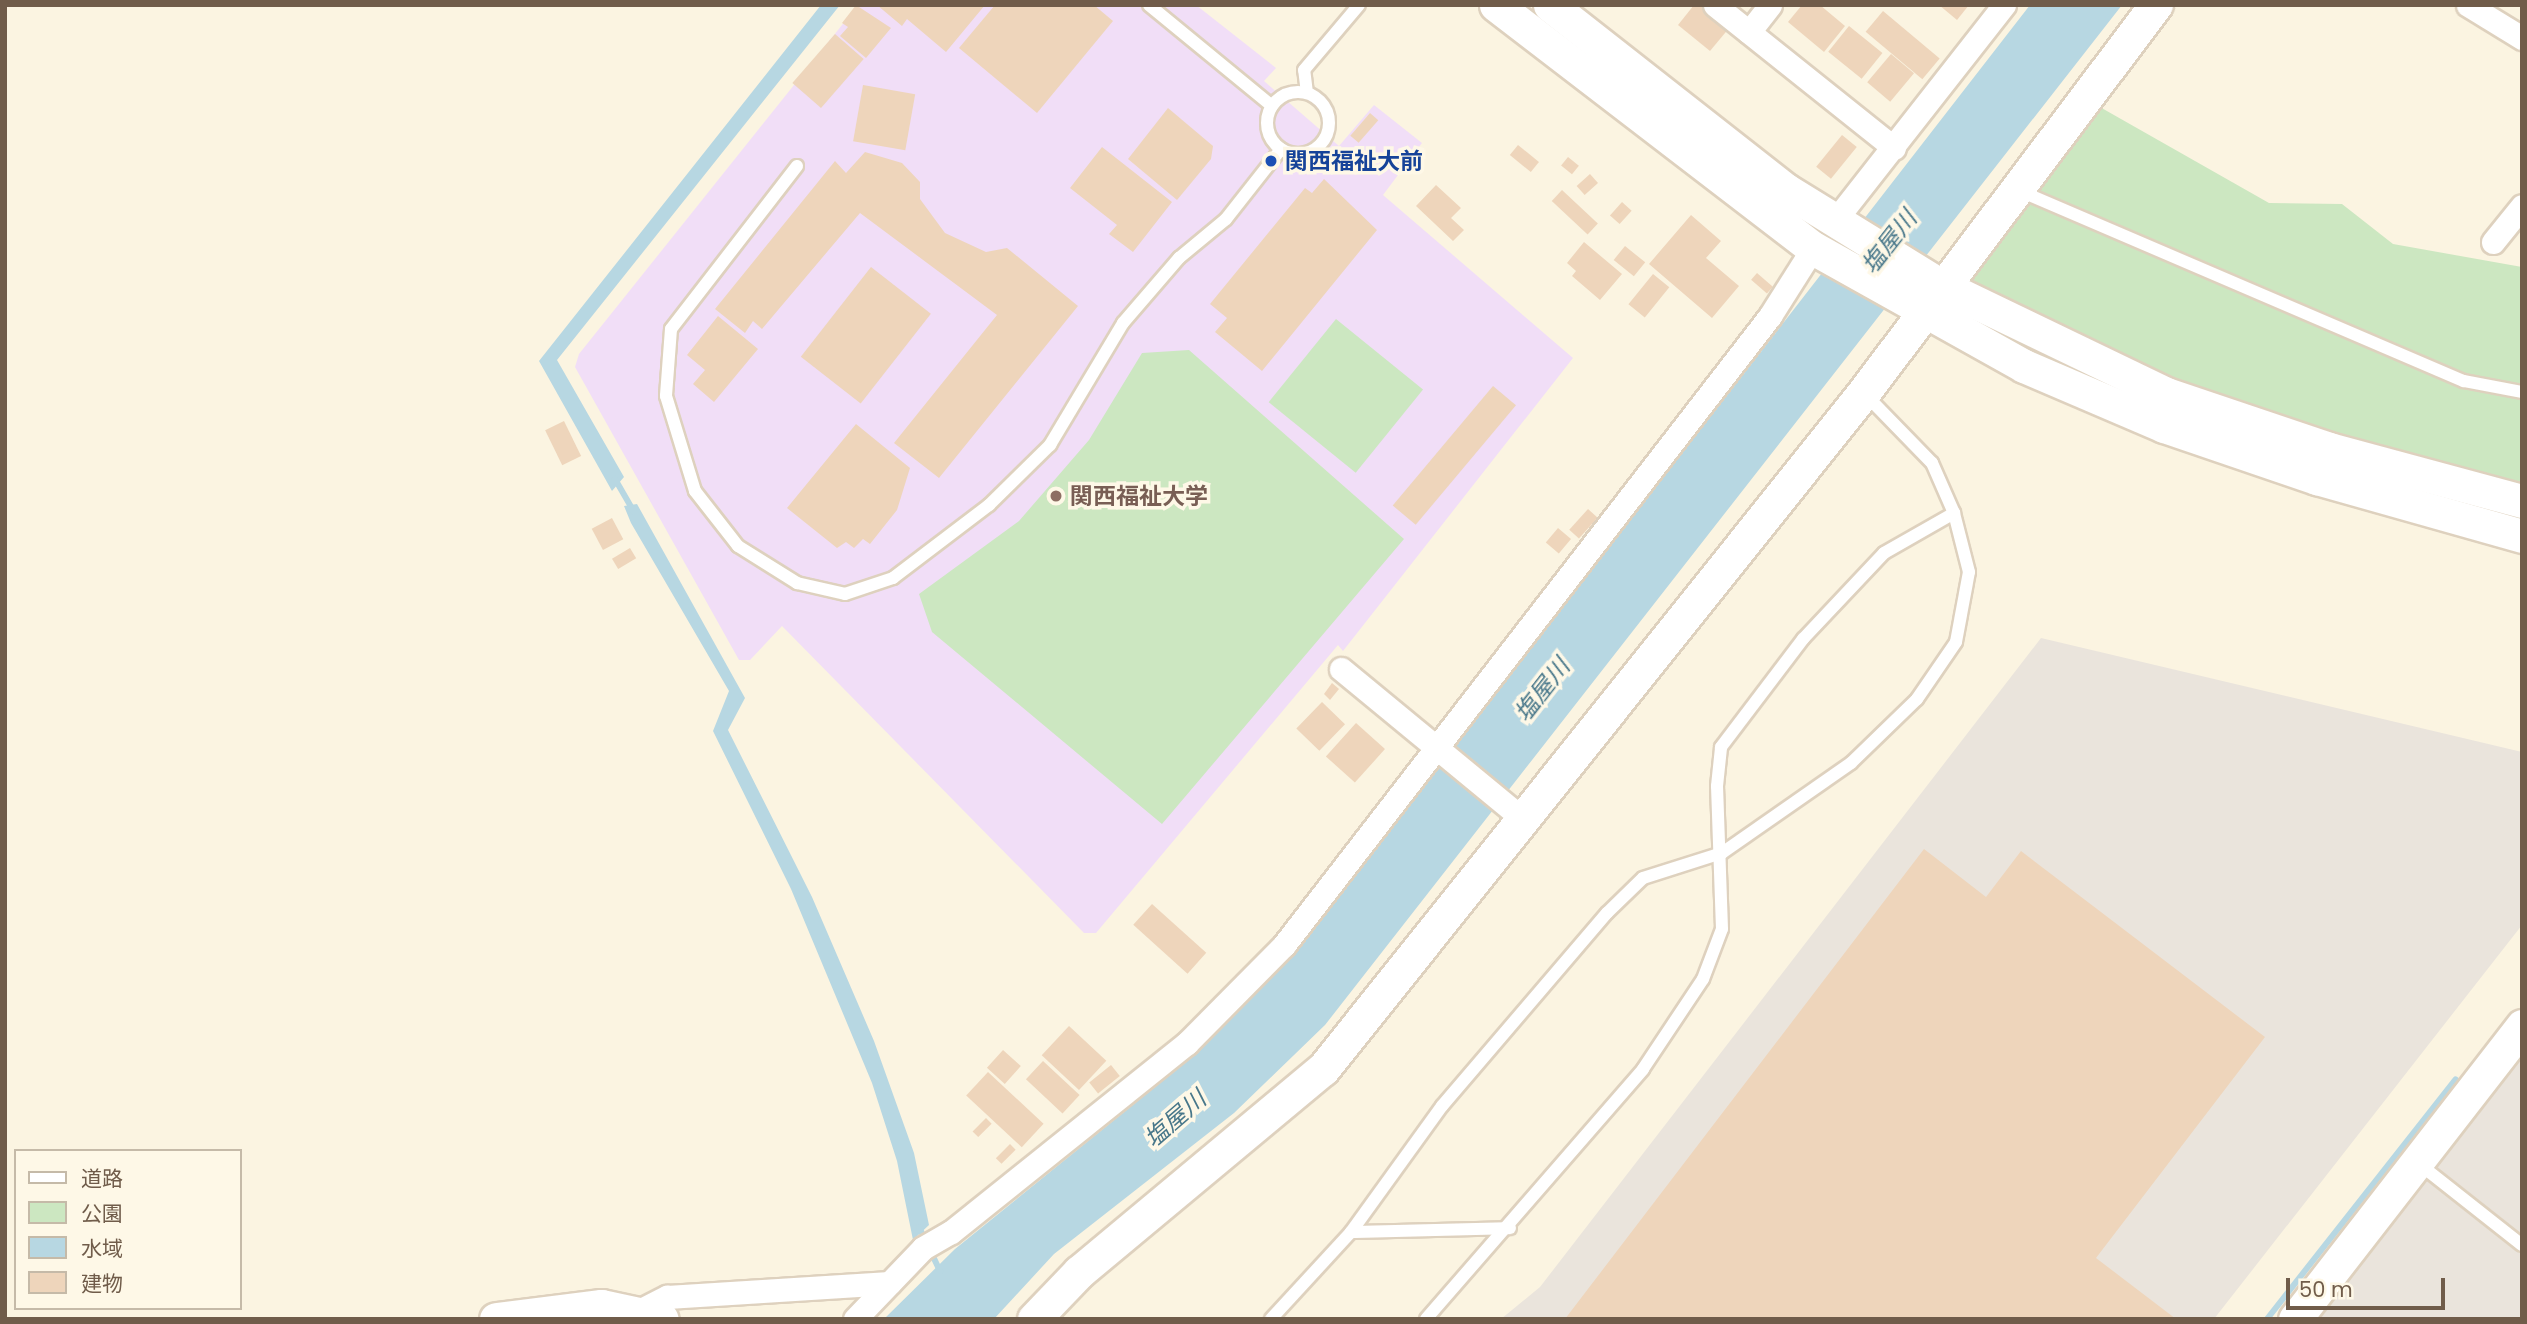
<!DOCTYPE html>
<meta charset="utf-8">
<style>
body{margin:0}
#map{position:relative;width:2527px;height:1324px;overflow:hidden;background:#fbf4e1;font-family:Poppins,"Noto Sans JP",sans-serif}
div>[style]{position:absolute}
[style*='--x']{left:calc(var(--x)*1px);top:calc(var(--y)*1px);width:calc(var(--w)*1px);rotate:calc(var(--a)*1deg)}
.industrial>*{inset:0;background:#eae4dc}
.education>*{inset:0;background:#f1def7}
.green>*{inset:0;background:#cce7c1;transform-origin:0 0}
.water>*{inset:0;background:#b7d7e2}
.stream>*{height:6px;margin:-3px;padding:0 3px;transform-origin:3px;border-radius:3px;background:#b7d7e2}
.building>*{inset:0;background:#eed5bb;transform-origin:0 0}
.roads{filter:drop-shadow(2px 0 #ded1be) drop-shadow(-2px 0 #ded1be) drop-shadow(0 2px #ded1be) drop-shadow(0 -2px #ded1be)}
.lane>*{height:12px;margin:-6px;padding:0 6px;transform-origin:6px;border-radius:6px;background:#fff}
.lane>.ring{margin:-6px;padding:0;box-sizing:content-box;background:none;border:12px solid #fff;border-radius:50%}
.street>*{height:23px;margin:-11.5px;padding:0 11.5px;transform-origin:11.5px;border-radius:11.5px;background:#fff}
.secondary>*{height:33px;margin:-16.5px;padding:0 16.5px;transform-origin:16.5px;border-radius:16.5px;background:#fff}
.dots>*{width:19px;height:19px;translate:-50% -50%;box-sizing:border-box;border:4px solid #fef8e7;border-radius:50%}
span{translate:-50% -50%;white-space:nowrap;text-align:center;line-height:1.15;-webkit-text-stroke:7px #fef8e7;paint-order:stroke}
.transit-label{font-size:23px;color:#164399;font-weight:700}
.left{translate:0 -50%;text-align:left}
.education-label{font-size:23px;color:#785e54;font-weight:700}
.water-label{font-size:24px;color:#48778a;font-style:italic}
.frame{position:absolute;inset:0;border:7px solid #705c4a;pointer-events:none}
.legend{position:absolute;left:14px;top:1149px;width:228px;height:161px;box-sizing:border-box;background:#fef8e7;border:2px solid #c5baa8;margin:0;padding:9px 12px;list-style:none;font-size:21px;color:#705c4a}
.legend li{display:flex;align-items:center;gap:14px;height:35px}
.legend b{width:35px;border:2px solid #c5baa8}
.scale{position:absolute;left:2286px;top:1278px;width:159px;height:32px;box-sizing:border-box;border:4px solid #705c4a;border-top:0;padding-left:9px;font-size:21px;line-height:24px;white-space:nowrap;color:#705c4a;-webkit-text-stroke:5px #fef8e7;paint-order:stroke}
</style>
<div id="map">
<div class="industrial">
<div style="clip-path:polygon(2041px 638px,2522px 752px,2522px 925px,2214px 1319px,1501px 1319px,1540px 1287px)"></div>
<div style="clip-path:polygon(2522px 1022px,2522px 1319px,2285px 1319px)"></div>
</div>
<div class="education">
<div style="clip-path:polygon(858px 5px,1196px 5px,1276px 68px,1264px 81px,1339px 146px,1374px 105px,1422px 143px,1383px 195px,1573px 358px,1343px 651px,1338px 645px,1096px 933px,1084px 933px,782px 626px,750px 660px,739px 660px,575px 367px,579px 354px)"></div>
</div>
<div class="green">
<div style="clip-path:polygon(2084px 98px,2269px 203px,2342px 204px,2393px 244px,2522px 267px,2522px 496px,2247px 421px,1940px 285px)"></div>
<div style="left:1336px;top:319px;width:112px;height:107px;rotate:39deg"></div>
<div style="clip-path:polygon(1189px 350px,1404px 539px,1162px 824px,932px 632px,919px 594px,1019px 521px,1089px 440px,1142px 353px)"></div>
</div>
<div class="water">
<div style="clip-path:polygon(821px 5px,840px 5px,557px 360px,624px 477px,612px 491px,539px 361px)"></div>
<div style="clip-path:polygon(2030px 5px,2122px 5px,1325px 1025px,1234px 1113px,1054px 1254px,994px 1319px,884px 1319px,955px 1249px,1198px 1052px,1306px 938px)"></div>
<div style="clip-path:polygon(637px 504px,745px 698px,728px 730px,812px 897px,874px 1041px,914px 1153px,929px 1225px,913px 1240px,897px 1161px,872px 1083px,791px 889px,713px 731px,729px 691px,631px 523px,624px 506px)"></div>
</div>
<div class="stream">
<div style="--x:615;--y:479;--w:38;--a:60"></div>
<div style="--x:919;--y:1227;--w:49;--a:64.5"></div>
<div style="--x:2267;--y:1319;--w:305;--a:-51.8"></div>
</div>
<div class="building">
<div style="clip-path:polygon(856px 5px,891px 28px,866px 58px,840px 36px,848px 27px,842px 23px)"></div>
<div style="clip-path:polygon(877px 5px,985px 5px,946px 52px,907px 19px,902px 26px)"></div>
<div style="clip-path:polygon(995px 5px,1094px 5px,1113px 21px,1037px 113px,959px 48px)"></div>
<div style="clip-path:polygon(1694px 5px,1703px 5px,1730px 27px,1710px 51px,1678px 25px)"></div>
<div style="clip-path:polygon(1802px 5px,1820px 5px,1845px 26px,1824px 52px,1788px 22px)"></div>
<div style="clip-path:polygon(1939px 5px,1969px 5px,1957px 20px)"></div>
<div style="left:1883px;top:11px;width:74px;height:27px;rotate:40deg"></div>
<div style="left:1849px;top:26px;width:43px;height:33px;rotate:39deg"></div>
<div style="left:835px;top:34px;width:38px;height:65px;rotate:41deg"></div>
<div style="left:1891px;top:54px;width:30px;height:37px;rotate:40deg"></div>
<div style="left:863px;top:85px;width:53px;height:57px;rotate:10deg"></div>
<div style="clip-path:polygon(1168px 108px,1213px 146px,1211px 159px,1177px 200px,1128px 159px)"></div>
<div style="left:1370px;top:113px;width:11px;height:30px;rotate:41deg"></div>
<div style="left:1842px;top:135px;width:19px;height:41px;rotate:39deg"></div>
<div style="left:1518px;top:145px;width:27px;height:13px;rotate:39deg"></div>
<div style="clip-path:polygon(1102px 147px,1172px 202px,1133px 252px,1109px 234px,1117px 225px,1070px 188px)"></div>
<div style="clip-path:polygon(865px 152px,902px 163px,920px 182px,920px 199px,945px 233px,986px 252px,1007px 248px,1078px 306px,939px 478px,894px 443px,997px 315px,860px 213px,762px 329px,753px 321px,745px 333px,715px 309px,835px 161px,846px 173px)"></div>
<div style="left:1568px;top:157px;width:14px;height:11px;rotate:39deg"></div>
<div style="left:1590px;top:174px;width:12px;height:18px;rotate:48deg"></div>
<div style="clip-path:polygon(1324px 179px,1377px 230px,1262px 371px,1215px 332px,1227px 318px,1210px 304px,1305px 188px,1312px 193px)"></div>
<div style="clip-path:polygon(1436px 185px,1461px 208px,1451px 218px,1464px 230px,1453px 241px,1416px 206px)"></div>
<div style="left:1562px;top:190px;width:49px;height:15px;rotate:43deg"></div>
<div style="left:1622px;top:202px;width:13px;height:18px;rotate:42deg"></div>
<div style="clip-path:polygon(1691px 215px,1721px 241px,1706px 258px,1739px 286px,1712px 318px,1649px 264px)"></div>
<div style="clip-path:polygon(1584px 242px,1622px 274px,1600px 300px,1572px 276px,1576px 271px,1567px 263px)"></div>
<div style="left:1625px;top:246px;width:26px;height:18px;rotate:39deg"></div>
<div style="left:871px;top:267px;width:76px;height:114px;rotate:38deg"></div>
<div style="left:1757px;top:273px;width:21px;height:9px;rotate:41deg"></div>
<div style="left:1653px;top:274px;width:21px;height:39px;rotate:39deg"></div>
<div style="clip-path:polygon(718px 316px,758px 349px,714px 402px,693px 384px,705px 370px,687px 355px)"></div>
<div style="left:1493px;top:386px;width:30px;height:156px;rotate:40deg"></div>
<div style="left:564px;top:421px;width:39px;height:21px;rotate:64deg"></div>
<div style="clip-path:polygon(856px 424px,910px 468px,897px 510px,870px 544px,863px 539px,854px 548px,846px 542px,837px 548px,787px 508px)"></div>
<div style="left:1588px;top:509px;width:13px;height:28px;rotate:42deg"></div>
<div style="left:612px;top:518px;width:24px;height:23px;rotate:62deg"></div>
<div style="left:1558px;top:528px;width:17px;height:19px;rotate:40deg"></div>
<div style="left:630px;top:548px;width:12px;height:21px;rotate:59deg"></div>
<div style="clip-path:polygon(1332px 683px,1339px 689px,1330px 700px,1324px 694px)"></div>
<div style="left:1322px;top:702px;width:32px;height:37px;rotate:44deg"></div>
<div style="left:1356px;top:723px;width:39px;height:45px;rotate:42deg"></div>
<div style="clip-path:polygon(1924px 849px,1986px 897px,2021px 851px,2265px 1037px,2096px 1258px,2176px 1319px,1565px 1319px)"></div>
<div style="left:1152px;top:904px;width:73px;height:28px;rotate:42deg"></div>
<div style="left:1069px;top:1026px;width:51px;height:40px;rotate:43deg"></div>
<div style="left:1003px;top:1050px;width:24px;height:24px;rotate:42deg"></div>
<div style="left:1043px;top:1061px;width:50px;height:25px;rotate:43deg"></div>
<div style="left:1111px;top:1065px;width:14px;height:28px;rotate:51deg"></div>
<div style="left:988px;top:1072px;width:76px;height:32px;rotate:43deg"></div>
<div style="left:986px;top:1118px;width:8px;height:19px;rotate:45deg"></div>
<div style="left:1010px;top:1144px;width:8px;height:20px;rotate:45deg"></div>
</div>
<div class="roads">
<div class="lane">
<div style="--x:1149;--y:5;--w:159;--a:39.4"></div>
<div class="ring" style="left:1267px;top:92px;width:50px;height:50px"></div>
<div style="--x:1307;--y:93;--w:23;--a:-97"></div>
<div style="--x:1304;--y:70;--w:85;--a:-49.8"></div>
<div style="--x:797;--y:166;--w:206;--a:127.7"></div>
<div style="--x:671;--y:329;--w:67;--a:94.3"></div>
<div style="--x:666;--y:396;--w:99;--a:73"></div>
<div style="--x:695;--y:491;--w:70;--a:52"></div>
<div style="--x:738;--y:546;--w:70;--a:32.1"></div>
<div style="--x:797;--y:583;--w:49;--a:12.9"></div>
<div style="--x:845;--y:594;--w:51;--a:-18.4"></div>
<div style="--x:893;--y:578;--w:121;--a:-37.2"></div>
<div style="--x:989;--y:505;--w:86;--a:-44.5"></div>
<div style="--x:1050;--y:445;--w:142;--a:-59.1"></div>
<div style="--x:1123;--y:323;--w:86;--a:-49.3"></div>
<div style="--x:1179;--y:258;--w:61;--a:-39.7"></div>
<div style="--x:1226;--y:219;--w:89;--a:-51.8"></div>
<div style="--x:2020;--y:191;--w:483;--a:23.2"></div>
<div style="--x:2464;--y:381;--w:59;--a:10.7"></div>
<div style="--x:2418;--y:1163;--w:132;--a:38.3"></div>
<div style="--x:1351;--y:1232;--w:159;--a:-1.4"></div>
<div style="--x:1271;--y:1319;--w:118;--a:-47.4"></div>
<div style="--x:1351;--y:1232;--w:155;--a:-54.2"></div>
<div style="--x:1442;--y:1106;--w:254;--a:-49.5"></div>
<div style="--x:1607;--y:913;--w:50;--a:-44.2"></div>
<div style="--x:1643;--y:878;--w:83;--a:-17.6"></div>
<div style="--x:1722;--y:853;--w:157;--a:-34.9"></div>
<div style="--x:1851;--y:763;--w:92;--a:-44.1"></div>
<div style="--x:1917;--y:699;--w:69;--a:-55.6"></div>
<div style="--x:1956;--y:642;--w:71;--a:-79.5"></div>
<div style="--x:1969;--y:572;--w:61;--a:-104.3"></div>
<div style="--x:1954;--y:513;--w:55;--a:-113.7"></div>
<div style="--x:1932;--y:463;--w:98;--a:-134.2"></div>
<div style="--x:1426;--y:1319;--w:331;--a:-49"></div>
<div style="--x:1643;--y:1069;--w:108;--a:-56.3"></div>
<div style="--x:1703;--y:979;--w:53;--a:-69.2"></div>
<div style="--x:1722;--y:929;--w:143;--a:-92"></div>
<div style="--x:1717;--y:786;--w:39;--a:-84"></div>
<div style="--x:1721;--y:747;--w:136;--a:-52.8"></div>
<div style="--x:1803;--y:639;--w:118;--a:-46.7"></div>
<div style="--x:1884;--y:553;--w:81;--a:-29.7"></div>
</div>
<div class="street">
<div style="--x:1715;--y:5;--w:229;--a:38.6"></div>
<div style="--x:2468;--y:5;--w:63;--a:31.4"></div>
<div style="--x:1749;--y:32;--w:34;--a:-52"></div>
<div style="--x:1833;--y:223;--w:277;--a:-51.9"></div>
<div style="--x:2493;--y:242;--w:46;--a:-51.1"></div>
<div style="--x:1341;--y:669;--w:236;--a:39.5"></div>
<div style="--x:637;--y:1312;--w:34;--a:-27"></div>
<div style="--x:667;--y:1297;--w:223;--a:-3.6"></div>
<div style="--x:855;--y:1319;--w:98;--a:-46.2"></div>
<div style="--x:923;--y:1248;--w:32;--a:-30"></div>
<div style="--x:951;--y:1232;--w:302;--a:-38.7"></div>
<div style="--x:1187;--y:1043;--w:138;--a:-45.3"></div>
<div style="--x:1284;--y:945;--w:795;--a:-52.31"></div>
<div style="--x:1770;--y:316;--w:80;--a:-57.7"></div>
</div>
<div class="secondary">
<div style="--x:1496;--y:5;--w:399;--a:37.5"></div>
<div style="--x:1813;--y:248;--w:242;--a:29.2"></div>
<div style="--x:2024;--y:366;--w:152;--a:23.2"></div>
<div style="--x:2164;--y:426;--w:162;--a:18.8"></div>
<div style="--x:2317;--y:478;--w:213;--a:15.8"></div>
<div style="--x:1550;--y:5;--w:300;--a:38.1"></div>
<div style="--x:1786;--y:190;--w:181;--a:31.7"></div>
<div style="--x:1940;--y:285;--w:251;--a:25.7"></div>
<div style="--x:2166;--y:394;--w:172;--a:18.6"></div>
<div style="--x:2329;--y:449;--w:200;--a:15.1"></div>
<div style="--x:496;--y:1319;--w:106;--a:-7.1"></div>
<div style="--x:601;--y:1306;--w:62;--a:12"></div>
<div style="--x:1034;--y:1319;--w:65;--a:-46.2"></div>
<div style="--x:1079;--y:1272;--w:317;--a:-39.8"></div>
<div style="--x:1323;--y:1069;--w:867;--a:-51.37"></div>
<div style="--x:1864;--y:392;--w:485;--a:-53"></div>
<div style="--x:2295;--y:1319;--w:371;--a:-52.2"></div>
</div>
</div>
<div class="dots">
<div style="left:1271px;top:161px;background:#1a4fb4"></div>
<div style="left:1056px;top:496px;background:#8d6e63"></div>
</div>
<div class="transit-label">
<span class="left" style="left:1285px;top:161px">関西福祉大前</span>
</div>
<div class="education-label">
<span class="left" style="left:1070px;top:496px">関西福祉大学</span>
</div>
<div class="water-label">
<span style="left:1889px;top:242px;rotate:-52deg">塩屋川</span>
<span style="left:1542px;top:690px;rotate:-52deg">塩屋川</span>
<span style="left:1175px;top:1119px;rotate:-41deg">塩屋川</span>
</div>
<div class="frame"></div>
<ul class="legend">
<li><b style="height:9px;background:#fff"></b>道路</li>
<li><b style="height:19px;background:#cce7c1"></b>公園</li>
<li><b style="height:19px;background:#b7d7e2"></b>水域</li>
<li><b style="height:19px;background:#eed5bb"></b>建物</li>
</ul>
<div class="scale">50 m</div>
</div>
